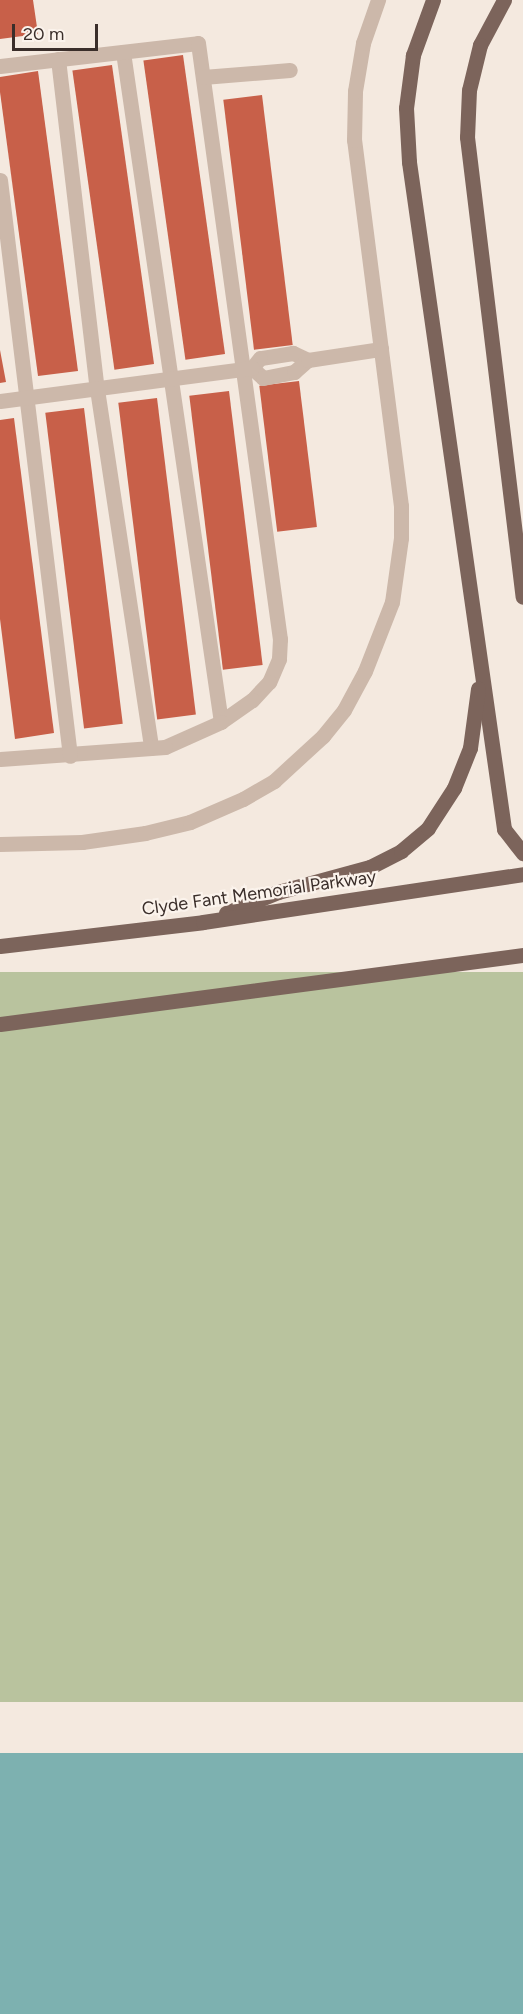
<!DOCTYPE html>
<style>
body{margin:0}
#map{position:relative;width:523px;height:2014px;overflow:hidden;background:#f4e9df;font-family:Figtree,sans-serif}
div>[style]{position:absolute}
[style*='--x']{left:calc(var(--x)*1px);top:calc(var(--y)*1px);width:calc(var(--w)*1px);rotate:calc(var(--a)*1deg)}
.green>*{inset:0;background:#b9c39e;transform-origin:0 0}
.water>*{inset:0;background:#7db1b0;transform-origin:0 0}
.building>*{inset:0;background:#c86049;transform-origin:0 0}
.minor>*{height:15px;margin:-7.5px;padding:0 7.5px;transform-origin:7.5px;border-radius:7.5px;background:#ccb8aa}
.major>*{height:15px;margin:-7.5px;padding:0 7.5px;transform-origin:7.5px;border-radius:7.5px;background:#7c645b}
span{translate:-50% -50%;white-space:nowrap;text-align:center;line-height:1.15;-webkit-text-stroke:4.5px #fbf3ec;paint-order:stroke}
.street-label{font-size:18px;color:#3a2e2a}
.scale{position:absolute;left:12px;top:24px;width:86px;height:27px;box-sizing:border-box;border:3px solid #3a2e2a;border-top:0;padding-left:8px;font-size:18px;line-height:21px;white-space:nowrap;color:#3a2e2a;-webkit-text-stroke:4px #fbf3ec;paint-order:stroke}
</style>
<div id="map">
<div class="green">
<div style="left:523px;top:972px;width:730px;height:527px;rotate:90deg"></div>
</div>
<div class="water">
<div style="left:523px;top:1753px;width:261px;height:523px;rotate:90deg"></div>
</div>
<div class="building">
<div style="clip-path:polygon(0 0,33px 0,38px 34px,0 39px)"></div>
<div style="left:183px;top:55px;width:302px;height:40px;rotate:82deg"></div>
<div style="left:112px;top:65px;width:302px;height:40px;rotate:82deg"></div>
<div style="clip-path:polygon(38px 71px,78px 371px,38px 376px,0 92px,0 77px)"></div>
<div style="left:262px;top:95px;width:252px;height:39px;rotate:83deg"></div>
<div style="clip-path:polygon(0 350px,6px 382px,0 383px)"></div>
<div style="left:299px;top:381px;width:147px;height:40px;rotate:83deg"></div>
<div style="left:229px;top:391px;width:276px;height:40px;rotate:83deg"></div>
<div style="left:157px;top:398px;width:319px;height:39px;rotate:83deg"></div>
<div style="left:84px;top:408px;width:318px;height:39px;rotate:83deg"></div>
<div style="clip-path:polygon(14px 418px,54px 733px,15px 739px,0 619px,0 420px)"></div>
</div>
<div class="minor">
<div style="--x:123;--y:52;--w:677;--a:81.68"></div>
<div style="--x:58;--y:59;--w:332;--a:83.3"></div>
<div style="--x:97;--y:389;--w:363;--a:81.4"></div>
<div style="--x:0;--y:66;--w:199;--a:-6.6"></div>
<div style="--x:198;--y:43;--w:602;--a:82.17"></div>
<div style="--x:280;--y:639;--w:20;--a:93"></div>
<div style="--x:279;--y:659;--w:25;--a:113"></div>
<div style="--x:269;--y:682;--w:25;--a:133"></div>
<div style="--x:252;--y:700;--w:38;--a:145"></div>
<div style="--x:221;--y:722;--w:61;--a:155.9"></div>
<div style="--x:165;--y:747;--w:165;--a:175.8"></div>
<div style="--x:203;--y:77;--w:87;--a:-4.6"></div>
<div style="--x:0;--y:180;--w:580;--a:83.07"></div>
<div style="--x:308;--y:360;--w:17;--a:-155"></div>
<div style="--x:293;--y:353;--w:33;--a:171"></div>
<div style="--x:260;--y:358;--w:13;--a:129"></div>
<div style="--x:252;--y:368;--w:15;--a:42"></div>
<div style="--x:263;--y:378;--w:32;--a:-11"></div>
<div style="--x:294;--y:372;--w:18;--a:-41"></div>
<div style="--x:308;--y:360;--w:74;--a:-8.6"></div>
<div style="--x:0;--y:401;--w:254;--a:-7.5"></div>
<div style="--x:0;--y:844;--w:82;--a:-1.4"></div>
<div style="--x:82;--y:842;--w:64;--a:-8.1"></div>
<div style="--x:145;--y:833;--w:46;--a:-13.7"></div>
<div style="--x:190;--y:822;--w:58;--a:-23.5"></div>
<div style="--x:243;--y:799;--w:36;--a:-30"></div>
<div style="--x:274;--y:781;--w:67;--a:-42.6"></div>
<div style="--x:323;--y:736;--w:33;--a:-51"></div>
<div style="--x:344;--y:710;--w:44;--a:-61.7"></div>
<div style="--x:365;--y:671;--w:74;--a:-68.6"></div>
<div style="--x:392;--y:602;--w:65;--a:-82"></div>
<div style="--x:401;--y:538;--w:32;--a:-90"></div>
<div style="--x:401;--y:506;--w:369;--a:-97.3"></div>
<div style="--x:354;--y:140;--w:49;--a:-88.8"></div>
<div style="--x:355;--y:91;--w:49;--a:-80.5"></div>
<div style="--x:363;--y:43;--w:46;--a:-70.8"></div>
</div>
<div class="major">
<div style="--x:433;--y:0;--w:59;--a:110"></div>
<div style="--x:413;--y:55;--w:53;--a:97.5"></div>
<div style="--x:406;--y:108;--w:54;--a:86.8"></div>
<div style="--x:409;--y:162;--w:674;--a:81.89"></div>
<div style="--x:504;--y:829;--w:31;--a:52"></div>
<div style="--x:504;--y:0;--w:51;--a:118.1"></div>
<div style="--x:480;--y:45;--w:46;--a:103.7"></div>
<div style="--x:469;--y:90;--w:47;--a:92.4"></div>
<div style="--x:467;--y:137;--w:463;--a:83.1"></div>
<div style="--x:226;--y:913;--w:56;--a:-22"></div>
<div style="--x:278;--y:892;--w:95;--a:-15.2"></div>
<div style="--x:370;--y:867;--w:35;--a:-27"></div>
<div style="--x:401;--y:851;--w:35;--a:-40"></div>
<div style="--x:428;--y:828;--w:48;--a:-57"></div>
<div style="--x:454;--y:788;--w:43;--a:-68.2"></div>
<div style="--x:470;--y:748;--w:60;--a:-82.3"></div>
<div style="--x:0;--y:946;--w:204;--a:-6.7"></div>
<div style="--x:203;--y:922;--w:324;--a:-8.5"></div>
<div style="--x:0;--y:1024;--w:528;--a:-7.52"></div>
</div>
<div class="street-label">
<span style="left:259px;top:893px;rotate:-8deg">Clyde Fant Memorial Parkway</span>
</div>
<div class="scale">20 m</div>
</div>
